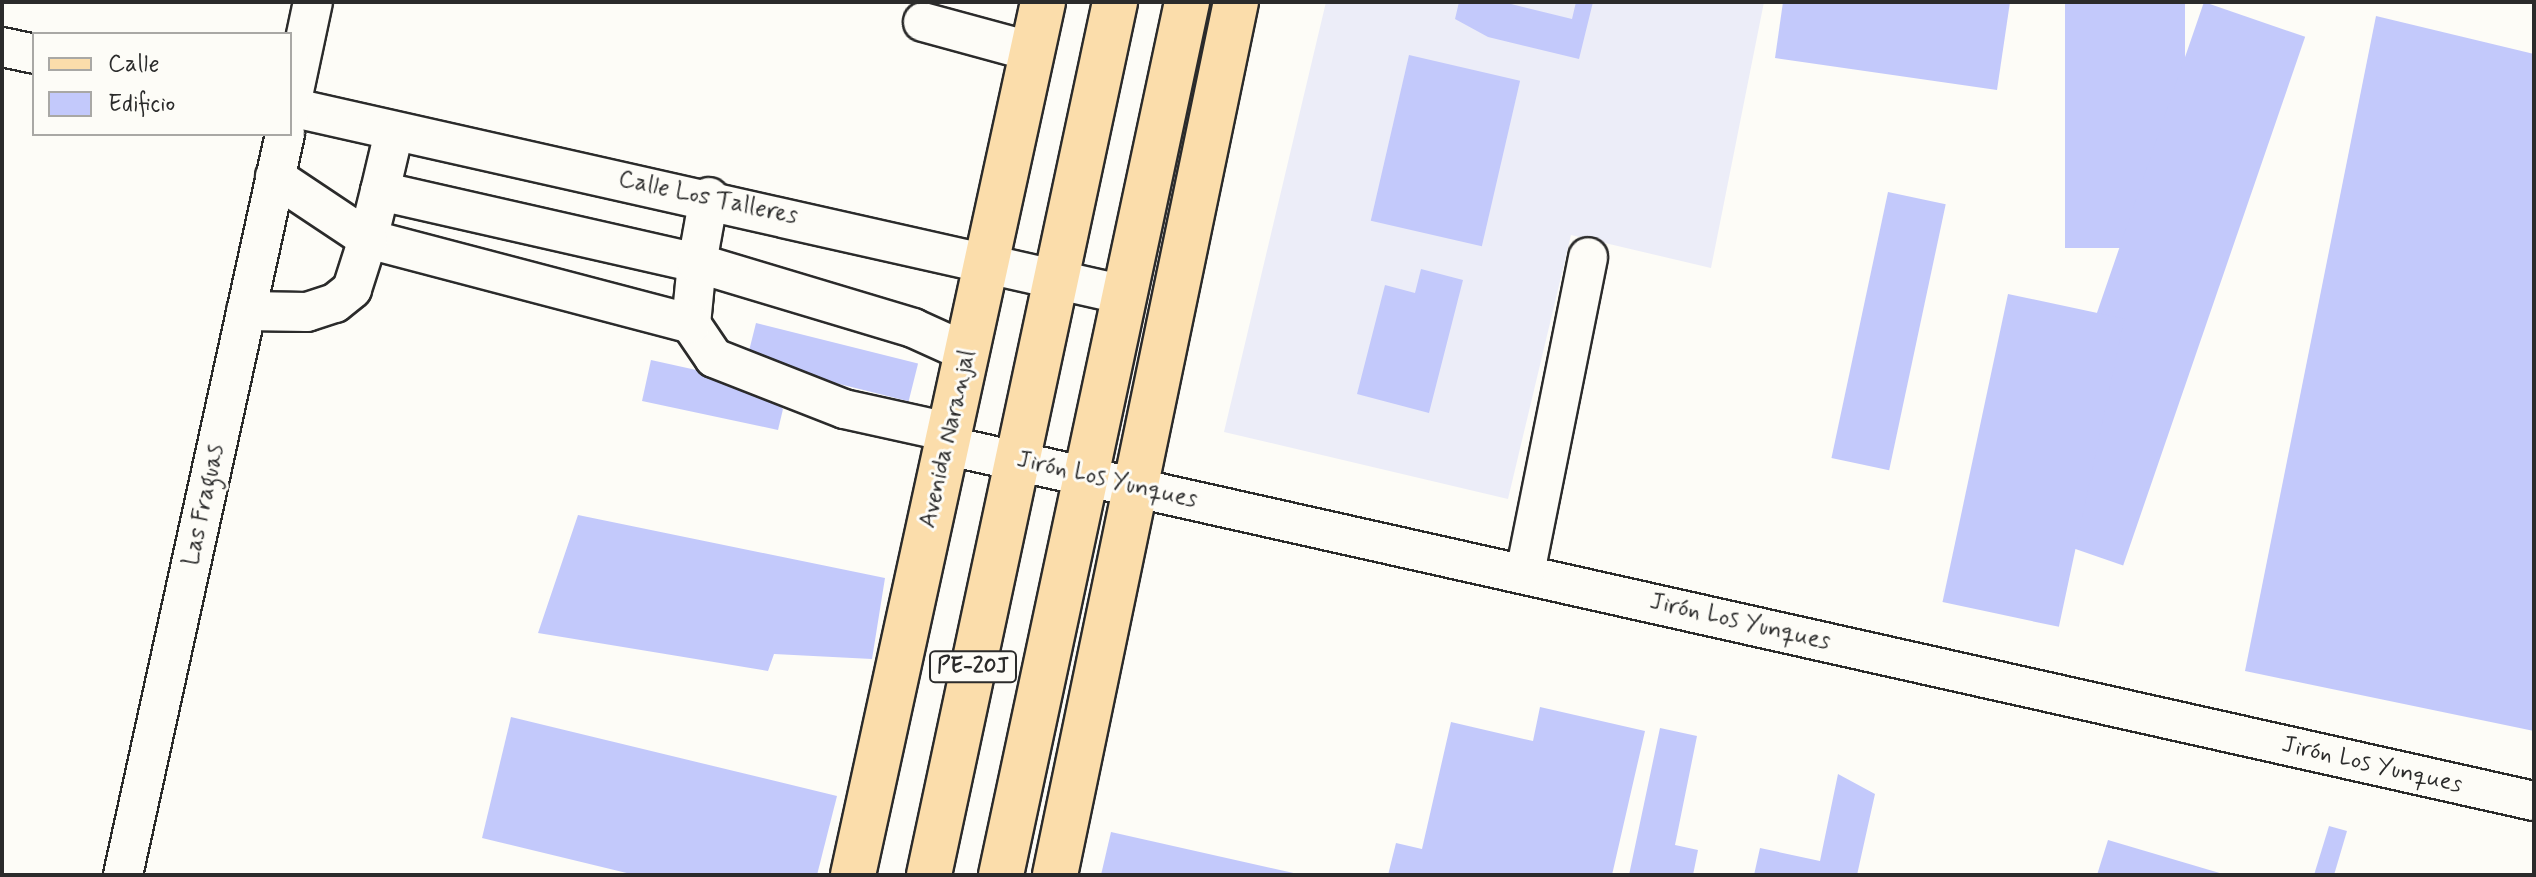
<!DOCTYPE html>
<meta charset="utf-8">
<style>
body{margin:0}
#map{position:relative;width:2536px;height:877px;overflow:hidden;background:#fdfcf7;font-family:Mynerve,sans-serif}
div>[style]{position:absolute}
[style*='--x']{left:calc(var(--x)*1px);top:calc(var(--y)*1px);width:calc(var(--w)*1px);rotate:calc(var(--a)*1deg)}
.built>*{inset:0;background:#ecedf8}
.building>*{inset:0;background:#c3c9fb;transform-origin:0 0}
.roads{filter:drop-shadow(2px 0 #2b2b2b) drop-shadow(-2px 0 #2b2b2b) drop-shadow(0 2px #2b2b2b) drop-shadow(0 -2px #2b2b2b)}
.minor>*{height:38px;margin:-19px;padding:0 19px;transform-origin:19px;border-radius:19px;background:#fdfcf7}
.major>*{height:44px;margin:-22px;padding:0 22px;transform-origin:22px;border-radius:22px;background:#fbddab}
.highway>*{height:44px;margin:-22px;padding:0 22px;transform-origin:22px;border-radius:22px;background:#fbddab}
span{translate:-50% -50%;white-space:nowrap;text-align:center;line-height:1.15;-webkit-text-stroke:6px #fdfcf7;paint-order:stroke}
.shield-label span{padding:2px 6px;background:#fdfcf7;border:2px solid;border-radius:6px;-webkit-text-stroke-width:0}
.shield-label{font-size:22px;color:#2b2b2b;font-weight:700}
.street-label{font-size:24px;color:#2b2b2b}
.frame{position:absolute;inset:0;border:4px solid #2b2b2b;pointer-events:none}
.legend{position:absolute;left:32px;top:32px;width:260px;height:104px;box-sizing:border-box;background:#fdfcf7;border:2px solid #a9a8a5;margin:0;padding:10px 14px;list-style:none;font-size:24px;color:#2b2b2b}
.legend li{display:flex;align-items:center;gap:16px;height:40px}
.legend b{width:40px;border:2px solid #a9a8a5}
</style>
<div id="map">
<div class="built">
<div style="clip-path:polygon(1326px 2px,1764px 2px,1711px 268px,1571px 235px,1508px 499px,1224px 432px)"></div>
</div>
<div class="building">
<div style="clip-path:polygon(1459px 2px,1503px 2px,1572px 19px,1576px 2px,1593px 2px,1579px 59px,1488px 37px,1455px 19px)"></div>
<div style="clip-path:polygon(1783px 2px,2010px 2px,1997px 90px,1775px 58px)"></div>
<div style="left:2065px;top:2px;width:120px;height:246px"></div>
<div style="left:2204px;top:2px;width:107px;height:559px;rotate:19deg"></div>
<div style="clip-path:polygon(2376px 16px,2534px 54px,2534px 731px,2245px 671px)"></div>
<div style="left:1409px;top:55px;width:114px;height:170px;rotate:13deg"></div>
<div style="left:1888px;top:192px;width:59px;height:272px;rotate:12deg"></div>
<div style="clip-path:polygon(1421px 269px,1463px 280px,1429px 413px,1357px 394px,1385px 285px,1415px 293px)"></div>
<div style="left:2008px;top:294px;width:119px;height:315px;rotate:12deg"></div>
<div style="left:756px;top:323px;width:167px;height:39px;rotate:14deg"></div>
<div style="clip-path:polygon(651px 360px,746px 381px,783px 409px,778px 430px,642px 401px)"></div>
<div style="clip-path:polygon(578px 515px,885px 578px,872px 659px,774px 654px,768px 671px,538px 633px)"></div>
<div style="clip-path:polygon(1540px 707px,1645px 731px,1612px 875px,1388px 875px,1396px 843px,1422px 849px,1451px 722px,1533px 741px)"></div>
<div style="clip-path:polygon(511px 717px,837px 796px,817px 875px,635px 875px,482px 838px)"></div>
<div style="clip-path:polygon(1660px 728px,1697px 736px,1675px 845px,1698px 850px,1693px 875px,1629px 875px)"></div>
<div style="clip-path:polygon(1838px 774px,1875px 794px,1857px 875px,1754px 875px,1760px 848px,1820px 861px)"></div>
<div style="clip-path:polygon(2329px 826px,2347px 831px,2334px 875px,2314px 875px)"></div>
<div style="clip-path:polygon(1111px 832px,1298px 874px,1298px 875px,1101px 875px)"></div>
<div style="clip-path:polygon(2108px 840px,2223px 874px,2223px 875px,2097px 875px)"></div>
</div>
<div class="roads">
<div class="minor">
<div style="--x:923;--y:22;--w:111;--a:15.2"></div>
<div style="--x:2;--y:47;--w:33;--a:12"></div>
<div style="--x:290;--y:107;--w:856;--a:12.69"></div>
<div style="--x:290;--y:110;--w:110;--a:-78"></div>
<div style="--x:394;--y:132;--w:61;--a:103.3"></div>
<div style="--x:380;--y:191;--w:325;--a:12.8"></div>
<div style="--x:697;--y:263;--w:61;--a:95.6"></div>
<div style="--x:691;--y:324;--w:41;--a:55.9"></div>
<div style="--x:714;--y:358;--w:140;--a:21.4"></div>
<div style="--x:844;--y:409;--w:107;--a:12.4"></div>
<div style="--x:380;--y:191;--w:49;--a:104"></div>
<div style="--x:368;--y:239;--w:334;--a:14.7"></div>
<div style="--x:709;--y:197;--w:67;--a:100.3"></div>
<div style="--x:697;--y:263;--w:226;--a:16.7"></div>
<div style="--x:913;--y:328;--w:60;--a:24.4"></div>
<div style="--x:246;--y:311;--w:61;--a:0.9"></div>
<div style="--x:307;--y:312;--w:29;--a:-18"></div>
<div style="--x:335;--y:303;--w:22;--a:-39"></div>
<div style="--x:352;--y:289;--w:52;--a:-72.3"></div>
<div style="--x:368;--y:239;--w:112;--a:-146.3"></div>
<div style="--x:945;--y:445;--w:1628;--a:12.63"></div>
<div style="--x:1525;--y:573;--w:322;--a:-78.7"></div>
<div style="--x:123;--y:875;--w:759;--a:-77.67"></div>
</div>
<div class="major">
<div style="--x:853;--y:875;--w:893;--a:-77.72"></div>
<div style="--x:1055;--y:875;--w:892;--a:-78.29"></div>
</div>
<div class="highway">
<div style="--x:929;--y:875;--w:893;--a:-77.97"></div>
<div style="--x:1001;--y:875;--w:893;--a:-77.97"></div>
</div>
</div>
<div class="shield-label">
<span style="left:973px;top:667px">PE-20J</span>
</div>
<div class="street-label">
<span style="left:708px;top:198px;rotate:12deg">Calle Los Talleres</span>
<span style="left:948px;top:439px;rotate:-77deg">Avenida Naranjal</span>
<span style="left:1107px;top:480px;rotate:13deg">Jirón Los Yunques</span>
<span style="left:204px;top:505px;rotate:-78deg">Las Fraguas</span>
<span style="left:1740px;top:622px;rotate:13deg">Jirón Los Yunques</span>
<span style="left:2372px;top:765px;rotate:13deg">Jirón Los Yunques</span>
</div>
<div class="frame"></div>
<ul class="legend">
<li><b style="height:10px;background:#fbddab"></b>Calle</li>
<li><b style="height:22px;background:#c3c9fb"></b>Edificio</li>
</ul>
</div>
